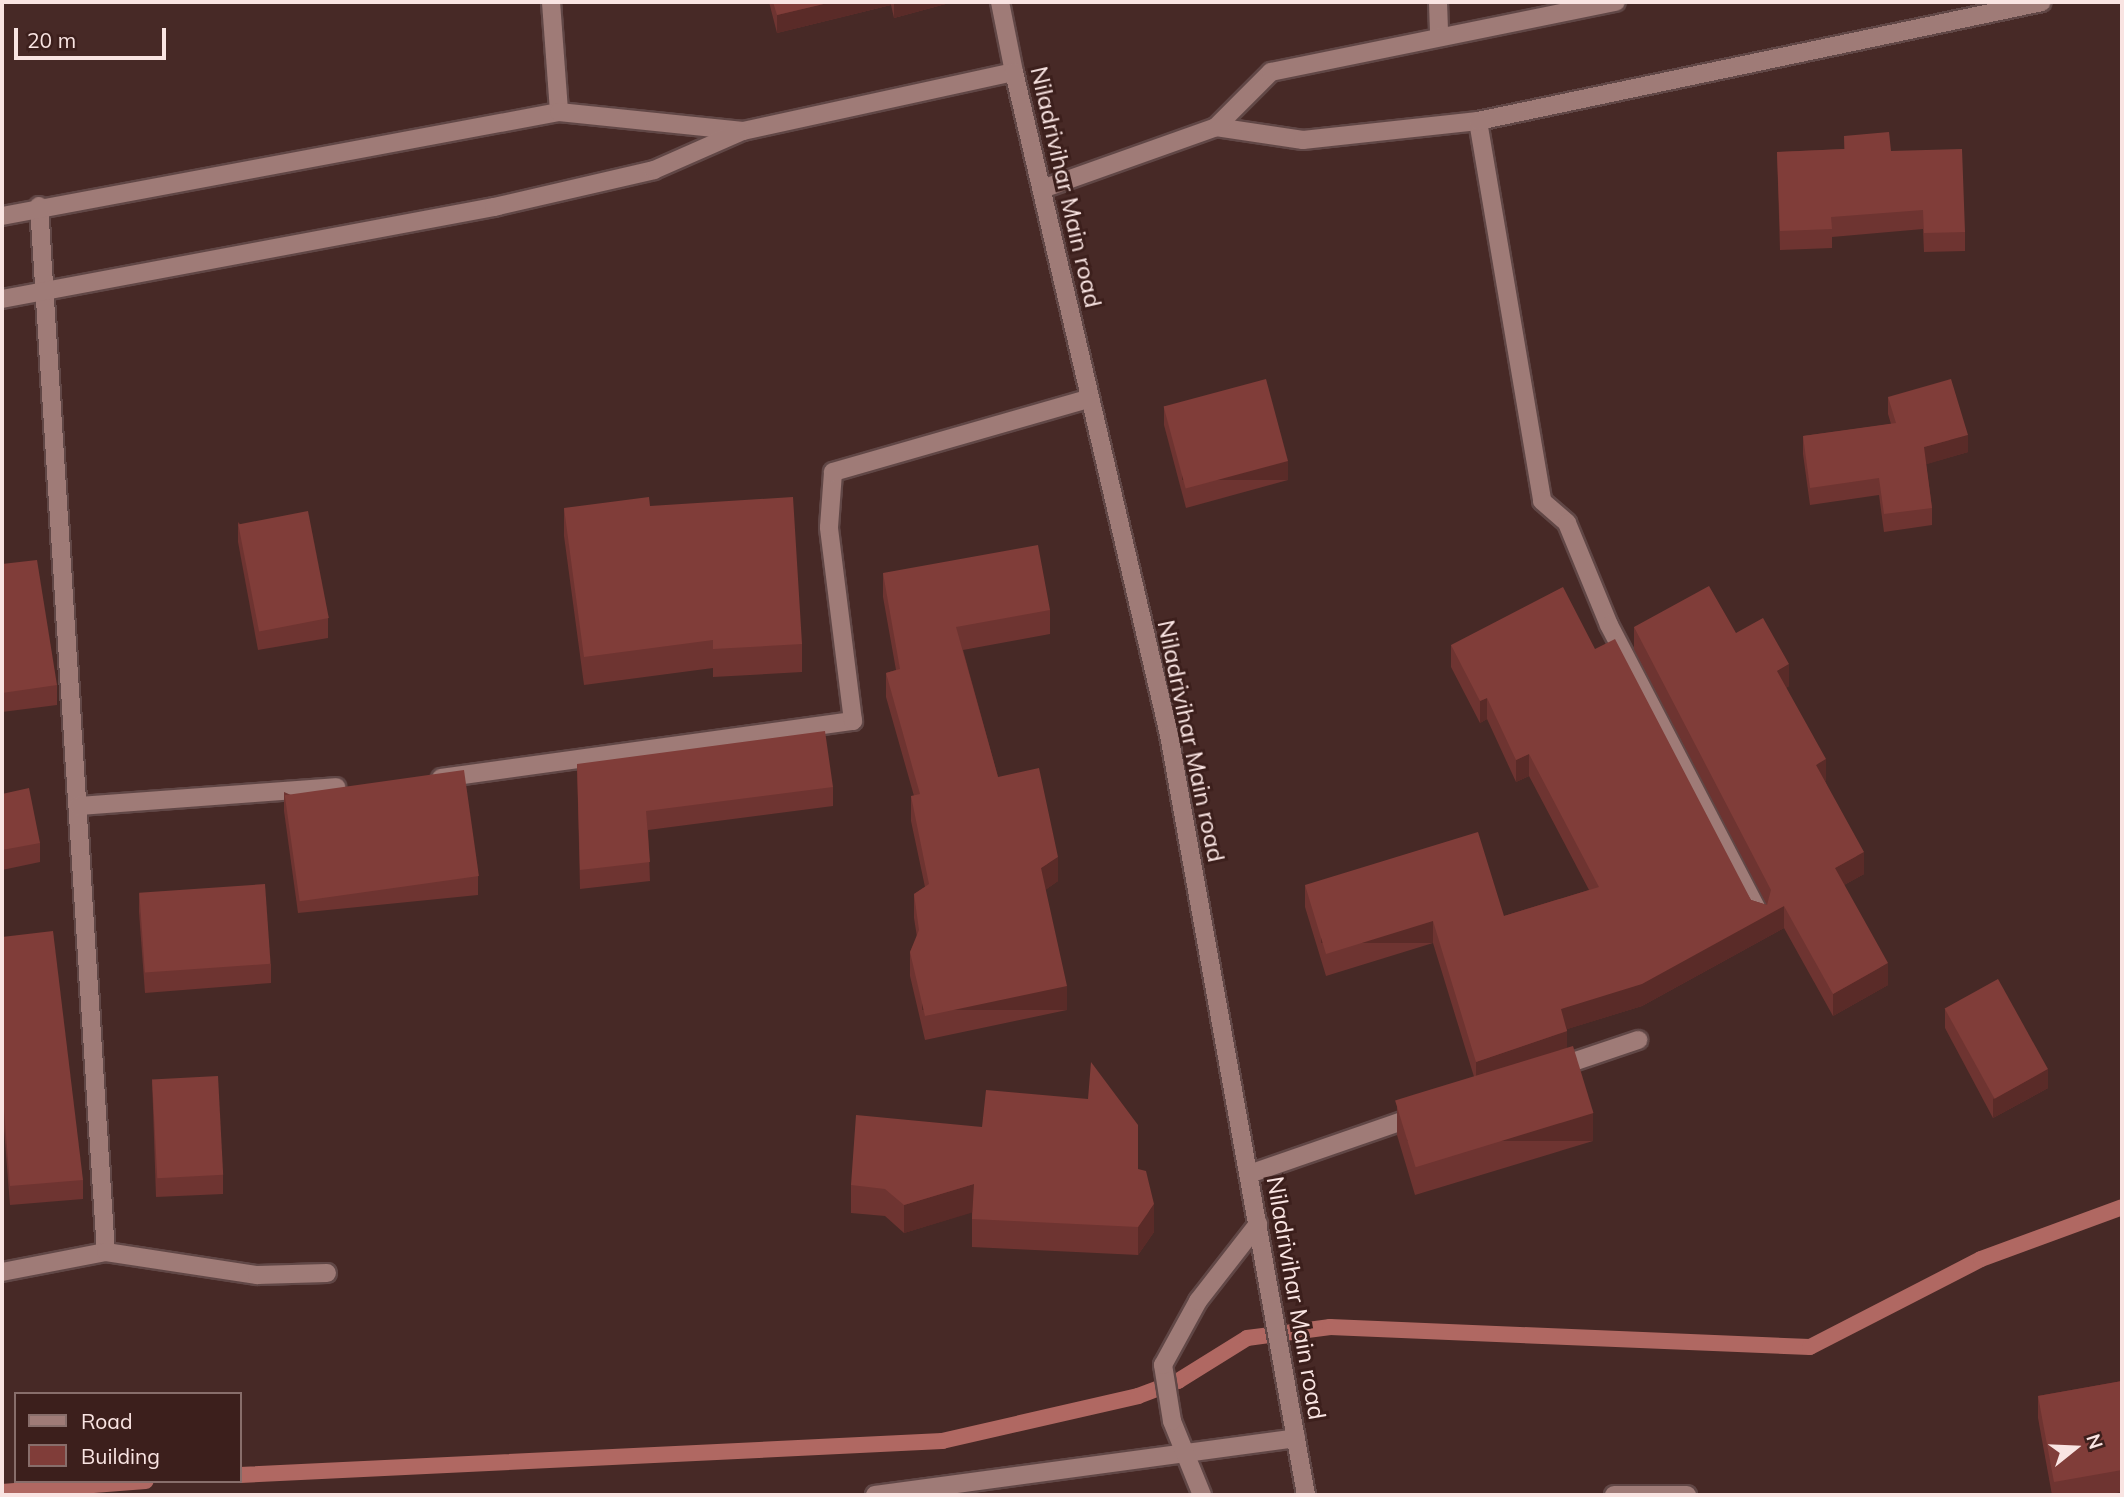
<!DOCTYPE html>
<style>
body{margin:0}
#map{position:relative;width:2124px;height:1497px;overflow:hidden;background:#472926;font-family:Mulish,sans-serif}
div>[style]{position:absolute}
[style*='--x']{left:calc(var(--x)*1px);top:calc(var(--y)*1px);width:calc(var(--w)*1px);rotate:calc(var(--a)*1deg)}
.stream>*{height:16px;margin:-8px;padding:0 8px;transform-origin:8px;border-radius:8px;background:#b06862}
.roads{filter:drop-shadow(2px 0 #614746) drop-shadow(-2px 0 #614746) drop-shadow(0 2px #614746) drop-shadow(0 -2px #614746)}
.minor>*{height:18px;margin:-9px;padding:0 9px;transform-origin:9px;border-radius:9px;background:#9f7b77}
.tertiary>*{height:18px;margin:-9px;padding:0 9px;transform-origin:9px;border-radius:9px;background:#9f7b77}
.wall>*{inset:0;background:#6e3431}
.shaded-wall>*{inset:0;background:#5a2b28;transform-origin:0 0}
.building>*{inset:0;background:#803d39;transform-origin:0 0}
span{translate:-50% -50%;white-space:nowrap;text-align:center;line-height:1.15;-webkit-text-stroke:6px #3c1f1c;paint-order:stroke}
.street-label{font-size:24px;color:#f9e4e2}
.frame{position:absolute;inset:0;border:4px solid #f9e4e2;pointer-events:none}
.legend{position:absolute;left:14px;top:1392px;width:228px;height:91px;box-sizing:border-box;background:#3c1f1c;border:2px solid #886e6b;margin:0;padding:9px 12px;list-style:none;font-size:21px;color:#f9e4e2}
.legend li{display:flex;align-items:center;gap:14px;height:35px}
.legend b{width:35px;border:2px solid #886e6b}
.north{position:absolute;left:2040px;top:1413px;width:70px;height:70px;-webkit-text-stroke:5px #3c1f1c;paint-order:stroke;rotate:72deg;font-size:19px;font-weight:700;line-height:28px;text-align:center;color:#f9e4e2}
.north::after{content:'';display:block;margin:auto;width:24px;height:32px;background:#f9e4e2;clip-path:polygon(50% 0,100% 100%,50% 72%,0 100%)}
.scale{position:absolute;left:14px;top:28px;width:152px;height:32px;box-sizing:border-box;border:4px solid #f9e4e2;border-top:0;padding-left:9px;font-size:21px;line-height:24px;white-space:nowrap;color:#f9e4e2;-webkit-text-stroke:5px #3c1f1c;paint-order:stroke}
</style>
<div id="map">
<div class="stream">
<div style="--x:240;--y:1475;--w:703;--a:-2.77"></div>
<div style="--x:942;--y:1441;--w:201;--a:-12.9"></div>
<div style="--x:1138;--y:1396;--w:43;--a:-20.6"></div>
<div style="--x:1178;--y:1381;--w:81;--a:-31.9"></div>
<div style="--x:1247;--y:1338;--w:84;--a:-7.5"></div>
<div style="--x:1330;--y:1327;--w:480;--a:2.4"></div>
<div style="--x:1810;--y:1347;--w:192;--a:-27.2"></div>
<div style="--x:1981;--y:1259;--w:150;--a:-20.2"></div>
<div style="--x:2;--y:1492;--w:144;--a:-4.4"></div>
</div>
<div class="roads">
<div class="minor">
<div style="--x:551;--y:2;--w:110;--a:85.8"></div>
<div style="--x:1000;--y:2;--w:71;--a:78.7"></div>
<div style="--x:1438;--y:2;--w:32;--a:88"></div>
<div style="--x:1478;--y:121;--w:385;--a:80.4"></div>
<div style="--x:1542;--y:501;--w:33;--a:41"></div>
<div style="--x:1567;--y:523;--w:110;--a:67.6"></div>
<div style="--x:1609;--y:625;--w:329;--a:62.5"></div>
<div style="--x:39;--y:206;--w:1048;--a:86.34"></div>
<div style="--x:441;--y:778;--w:416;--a:-7.9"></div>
<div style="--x:853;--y:721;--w:195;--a:-97.1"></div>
<div style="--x:829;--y:527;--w:55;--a:-85.8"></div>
<div style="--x:833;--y:472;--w:265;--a:-16"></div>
<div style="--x:78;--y:806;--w:259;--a:-4.2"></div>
<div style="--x:1555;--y:1068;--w:88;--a:-18.6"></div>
<div style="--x:1249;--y:1174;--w:180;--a:-19.1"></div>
<div style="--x:2;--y:1272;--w:106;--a:-10.9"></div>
<div style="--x:106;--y:1252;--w:153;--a:8.7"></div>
<div style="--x:257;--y:1275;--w:70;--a:-1.6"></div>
<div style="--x:875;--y:1495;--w:425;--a:-7.7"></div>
<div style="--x:1202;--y:1495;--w:80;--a:-112.1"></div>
<div style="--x:1172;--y:1421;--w:57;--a:-99.1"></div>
<div style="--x:1163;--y:1365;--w:73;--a:-61.3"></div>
<div style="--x:1198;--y:1301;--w:98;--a:-52.1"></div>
<div style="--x:1614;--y:1495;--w:73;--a:0"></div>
</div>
<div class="tertiary">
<div style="--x:1216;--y:127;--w:88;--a:8.5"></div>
<div style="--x:1303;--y:140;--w:176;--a:-6.2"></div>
<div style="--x:1478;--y:121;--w:576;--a:-11.91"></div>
<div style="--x:1045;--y:188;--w:182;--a:-19.6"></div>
<div style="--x:1216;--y:127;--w:78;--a:-45"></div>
<div style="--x:1271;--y:72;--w:352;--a:-11.5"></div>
<div style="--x:2;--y:216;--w:567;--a:-10.58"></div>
<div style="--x:559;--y:112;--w:185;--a:5.9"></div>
<div style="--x:743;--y:131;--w:277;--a:-12.3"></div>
<div style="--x:1014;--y:72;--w:681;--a:76.84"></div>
<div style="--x:1169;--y:735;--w:772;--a:79.78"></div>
<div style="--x:2;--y:299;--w:501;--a:-10.59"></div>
<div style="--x:494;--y:207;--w:164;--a:-13"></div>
<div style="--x:654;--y:170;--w:94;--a:-23.8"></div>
</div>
</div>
<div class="wall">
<div style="clip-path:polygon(769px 2px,953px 2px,894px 18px,891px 5px,777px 33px)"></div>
<div style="clip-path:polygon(1844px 136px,1891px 151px,1965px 232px,1965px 251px,1924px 252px,1923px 229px,1832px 237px,1832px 248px,1780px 250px,1777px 152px,1844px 149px)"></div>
<div style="clip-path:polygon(1888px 397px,1968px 452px,1926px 464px,1932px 508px,1932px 525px,1884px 532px,1879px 495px,1810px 505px,1803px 454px,1803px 436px,1891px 424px,1888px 414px)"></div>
<div style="clip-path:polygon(1164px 406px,1288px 480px,1186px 508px,1164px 425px)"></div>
<div style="clip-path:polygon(650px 506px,802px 644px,802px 672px,713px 677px,713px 668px,584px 685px,564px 536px,564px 508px)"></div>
<div style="clip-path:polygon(238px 522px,328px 618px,328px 638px,258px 650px,238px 542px)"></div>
<div style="clip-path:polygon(2px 564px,57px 685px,57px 705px,2px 712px)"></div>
<div style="clip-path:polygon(883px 573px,1050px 610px,1050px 634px,963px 650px,998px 777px,1058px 881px,1045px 890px,1067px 1010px,925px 1040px,910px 976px,910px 952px,917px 937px,914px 918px,914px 894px,925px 887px,911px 821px,911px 796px,914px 796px,886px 697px,886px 673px,896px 670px,883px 597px)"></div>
<div style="clip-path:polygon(1634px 627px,1736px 633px,1789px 686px,1786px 688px,1864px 874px,1844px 885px,1888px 985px,1833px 1016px,1784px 928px,1642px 1006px,1567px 1029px,1567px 1049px,1593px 1141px,1415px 1195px,1397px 1135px,1397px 1107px,1475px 1080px,1433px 943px,1326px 976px,1305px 907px,1305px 885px,1504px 916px,1589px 890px,1529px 776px,1516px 782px,1487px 719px,1480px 723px,1451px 667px,1451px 645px,1595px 649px,1751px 900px,1767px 905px,1634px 649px)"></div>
<div style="clip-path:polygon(577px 764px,833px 787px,833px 806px,648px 830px,650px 881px,580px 889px)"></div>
<div style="clip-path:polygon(284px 792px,478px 876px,478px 895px,298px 913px,284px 811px)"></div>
<div style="clip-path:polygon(2px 794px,40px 843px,40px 862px,2px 870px)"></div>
<div style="clip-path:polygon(139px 893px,271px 964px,271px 983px,145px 993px,139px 912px)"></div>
<div style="clip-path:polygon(2px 937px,83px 1180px,83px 1199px,10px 1205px,2px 1104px)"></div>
<div style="clip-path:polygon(1945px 1009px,2048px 1088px,1993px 1118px,1945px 1028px)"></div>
<div style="clip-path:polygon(152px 1079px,223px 1175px,223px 1194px,156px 1197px)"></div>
<div style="clip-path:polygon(1138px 1169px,1154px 1232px,1138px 1255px,972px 1247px,972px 1212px,904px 1233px,885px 1216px,851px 1213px,851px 1185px)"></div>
<div style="clip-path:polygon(2122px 1381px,2122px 1492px,2106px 1495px,2052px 1495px,2038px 1418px,2038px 1396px)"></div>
</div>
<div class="shaded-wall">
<div style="clip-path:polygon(832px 2px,891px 2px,891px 5px,777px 33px,777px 15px)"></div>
<div style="clip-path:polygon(894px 2px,953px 2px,894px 18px)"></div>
<div style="clip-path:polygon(1968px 435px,1968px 452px,1924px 465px,1924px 447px)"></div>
<div style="left:1288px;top:461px;width:19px;height:106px;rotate:90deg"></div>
<div style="clip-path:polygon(1789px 664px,1789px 686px,1777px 693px,1777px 671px)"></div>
<div style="clip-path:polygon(1487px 698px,1487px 719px,1480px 723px,1480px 701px)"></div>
<div style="clip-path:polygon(1529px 754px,1529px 776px,1516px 782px,1516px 760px)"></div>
<div style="clip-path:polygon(1826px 759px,1826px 781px,1816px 787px,1816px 765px)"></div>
<div style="clip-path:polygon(1864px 852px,1864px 874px,1835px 890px,1835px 868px)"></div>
<div style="clip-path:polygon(1058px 857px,1058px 881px,1041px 893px,1041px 868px)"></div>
<div style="clip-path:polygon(1784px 906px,1784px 928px,1642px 1006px,1561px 1031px,1561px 1009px)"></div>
<div style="left:1433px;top:921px;width:22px;height:112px;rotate:90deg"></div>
<div style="clip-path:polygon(1888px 963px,1888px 985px,1833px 1016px,1833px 994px)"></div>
<div style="left:1067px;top:986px;width:24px;height:145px;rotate:90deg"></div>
<div style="clip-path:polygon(1567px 1031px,1567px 1052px,1476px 1084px,1476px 1062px)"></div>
<div style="clip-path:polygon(2048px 1069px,2048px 1088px,1993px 1118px,1993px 1099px)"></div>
<div style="left:1593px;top:1113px;width:28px;height:186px;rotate:90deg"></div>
<div style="clip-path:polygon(974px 1184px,974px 1212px,904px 1233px,904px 1205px)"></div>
<div style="clip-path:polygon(1154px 1204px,1154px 1232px,1138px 1255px,1138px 1227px)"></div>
</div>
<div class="building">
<div style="clip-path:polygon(773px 2px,832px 2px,777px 15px)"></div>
<div style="clip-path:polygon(1889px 132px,1891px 151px,1962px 149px,1965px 232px,1924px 233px,1923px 210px,1831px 217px,1832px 229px,1780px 231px,1777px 152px,1845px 149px,1844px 136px)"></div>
<div style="left:1266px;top:379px;width:85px;height:106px;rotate:75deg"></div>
<div style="clip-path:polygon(1951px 379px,1968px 435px,1924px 447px,1932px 508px,1884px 514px,1879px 478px,1810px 488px,1803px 436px,1896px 423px,1888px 397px)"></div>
<div style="clip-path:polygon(649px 497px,650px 506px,793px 497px,802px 644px,713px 649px,713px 640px,584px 657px,564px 508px)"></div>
<div style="left:308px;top:511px;width:109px;height:71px;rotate:79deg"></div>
<div style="clip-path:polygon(1038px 545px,1050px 610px,956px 627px,998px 777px,1039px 768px,1058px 857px,1041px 868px,1067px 986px,925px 1016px,910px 952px,919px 930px,914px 894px,929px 884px,911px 796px,920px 794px,886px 673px,900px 669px,883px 573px)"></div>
<div style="clip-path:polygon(37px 560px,57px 685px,2px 693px,2px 564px)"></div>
<div style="clip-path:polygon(1709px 586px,1736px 633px,1763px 618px,1789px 664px,1777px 671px,1826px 759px,1816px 765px,1864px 852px,1835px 868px,1888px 963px,1833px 994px,1784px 906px,1642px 984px,1561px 1009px,1567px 1031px,1476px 1062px,1433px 921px,1326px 954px,1305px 885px,1478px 832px,1504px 916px,1599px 887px,1529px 754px,1516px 760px,1487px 698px,1480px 701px,1451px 645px,1563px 587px,1595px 649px,1615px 639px,1751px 900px,1767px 905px,1771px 890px,1634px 627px)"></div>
<div style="clip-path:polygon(825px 731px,833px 787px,646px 811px,650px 862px,580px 870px,577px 764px)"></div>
<div style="left:464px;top:770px;width:107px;height:181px;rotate:82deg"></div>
<div style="clip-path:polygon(29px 788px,40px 843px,2px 850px,2px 794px)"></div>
<div style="left:265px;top:884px;width:80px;height:126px;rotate:86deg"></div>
<div style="clip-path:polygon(53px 931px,83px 1180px,10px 1186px,2px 1084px,2px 937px)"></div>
<div style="left:1998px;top:979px;width:103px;height:61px;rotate:61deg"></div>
<div style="left:1573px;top:1046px;width:70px;height:186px;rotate:73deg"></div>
<div style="clip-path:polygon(1091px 1062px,1138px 1125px,1138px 1169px,1146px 1171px,1154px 1204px,1138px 1227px,972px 1219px,974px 1184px,904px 1205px,885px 1189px,851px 1185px,856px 1115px,982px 1127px,986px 1090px,1088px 1099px)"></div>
<div style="left:218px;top:1076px;width:99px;height:66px;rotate:87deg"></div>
<div style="clip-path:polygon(2122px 1381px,2122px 1470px,2054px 1482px,2038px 1396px)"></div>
</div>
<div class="street-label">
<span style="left:1066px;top:187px;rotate:77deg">Niladrivihar Main road</span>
<span style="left:1191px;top:741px;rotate:78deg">Niladrivihar Main road</span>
<span style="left:1296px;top:1298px;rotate:80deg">Niladrivihar Main road</span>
</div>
<div class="frame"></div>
<ul class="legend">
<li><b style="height:9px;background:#9f7b77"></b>Road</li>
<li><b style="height:19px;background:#803d39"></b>Building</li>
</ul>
<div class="north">N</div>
<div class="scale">20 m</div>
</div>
